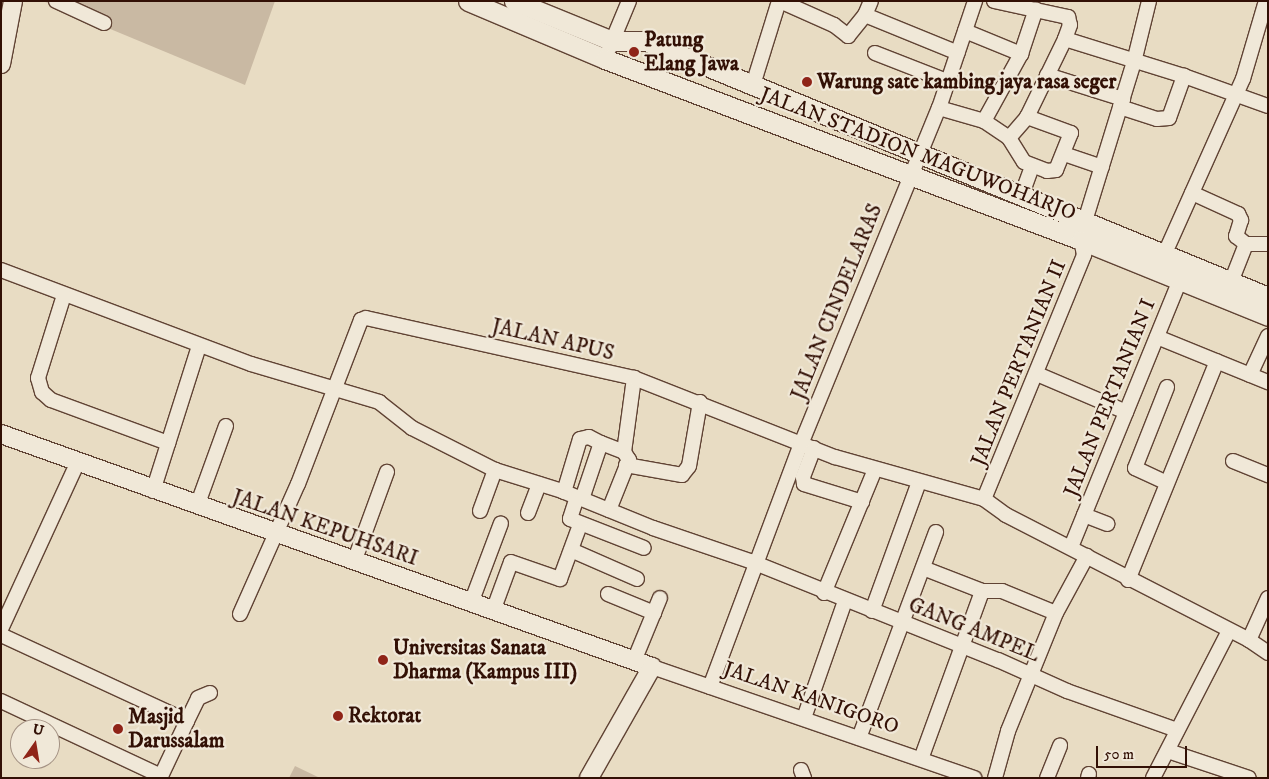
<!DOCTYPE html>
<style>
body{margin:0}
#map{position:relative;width:1269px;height:779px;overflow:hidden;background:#e8dcc3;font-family:"IM FELL DW Pica",serif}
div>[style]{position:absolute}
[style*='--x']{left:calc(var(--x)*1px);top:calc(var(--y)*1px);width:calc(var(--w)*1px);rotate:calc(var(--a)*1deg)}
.green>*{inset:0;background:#c9b9a3}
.roads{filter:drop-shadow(1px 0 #604334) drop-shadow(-1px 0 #604334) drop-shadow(0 1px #604334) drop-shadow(0 -1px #604334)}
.minor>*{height:14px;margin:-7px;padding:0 7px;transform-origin:7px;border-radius:7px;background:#f0e8d8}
.tertiary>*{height:18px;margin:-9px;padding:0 9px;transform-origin:9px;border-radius:9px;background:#f0e8d8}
.secondary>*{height:19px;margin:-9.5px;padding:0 9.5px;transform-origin:9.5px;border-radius:9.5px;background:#f0e8d8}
.dots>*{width:14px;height:14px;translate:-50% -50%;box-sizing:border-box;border:2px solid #f0e8d8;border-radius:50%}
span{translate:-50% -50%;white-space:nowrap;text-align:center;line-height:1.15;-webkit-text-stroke:4.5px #f0e8d8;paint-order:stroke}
.poi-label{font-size:21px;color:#321005;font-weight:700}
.left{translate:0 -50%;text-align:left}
.street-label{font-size:21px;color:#321005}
.frame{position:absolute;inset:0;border:2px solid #321005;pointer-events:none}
.north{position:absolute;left:10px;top:719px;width:50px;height:50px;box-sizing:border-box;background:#f0e8d8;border:1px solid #a49284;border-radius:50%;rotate:13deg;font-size:14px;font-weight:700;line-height:20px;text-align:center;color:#321005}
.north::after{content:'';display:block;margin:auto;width:18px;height:22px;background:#8f2418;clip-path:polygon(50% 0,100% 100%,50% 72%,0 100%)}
.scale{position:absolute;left:1096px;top:746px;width:91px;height:22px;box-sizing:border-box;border:2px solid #321005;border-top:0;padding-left:6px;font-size:15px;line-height:18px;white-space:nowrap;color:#321005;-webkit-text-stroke:4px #f0e8d8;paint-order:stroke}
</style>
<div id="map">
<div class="green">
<div style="clip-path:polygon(43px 1px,275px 1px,245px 85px)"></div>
<div style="clip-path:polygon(295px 766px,320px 778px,289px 778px)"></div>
</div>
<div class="roads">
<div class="minor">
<div style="--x:56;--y:1;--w:53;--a:24.6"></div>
<div style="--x:780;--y:1;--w:59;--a:24"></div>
<div style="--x:834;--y:25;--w:18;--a:38"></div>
<div style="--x:848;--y:36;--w:27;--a:-51"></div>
<div style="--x:865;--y:15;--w:100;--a:22.2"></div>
<div style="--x:994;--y:1;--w:76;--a:12.2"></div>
<div style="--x:1068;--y:17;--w:8;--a:76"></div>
<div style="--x:1070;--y:25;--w:15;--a:110"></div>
<div style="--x:1065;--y:39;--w:125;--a:17.3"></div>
<div style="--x:1184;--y:76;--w:89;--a:19.7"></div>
<div style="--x:865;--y:15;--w:15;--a:-67"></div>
<div style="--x:965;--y:31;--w:61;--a:22.3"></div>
<div style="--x:1021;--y:54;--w:47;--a:-71.6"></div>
<div style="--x:609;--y:49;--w:52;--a:-67.4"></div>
<div style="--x:875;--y:53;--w:77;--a:21.3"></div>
<div style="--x:1047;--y:75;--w:80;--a:17.5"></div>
<div style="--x:753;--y:85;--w:88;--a:-72.8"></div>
<div style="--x:1120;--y:107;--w:39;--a:18"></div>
<div style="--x:1157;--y:119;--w:12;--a:-5"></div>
<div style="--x:1169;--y:118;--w:45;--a:-70.3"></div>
<div style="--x:939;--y:108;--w:47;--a:16.1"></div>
<div style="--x:984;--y:121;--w:30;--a:34"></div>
<div style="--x:1009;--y:138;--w:28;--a:58"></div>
<div style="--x:1024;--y:162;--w:25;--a:21"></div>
<div style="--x:1047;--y:171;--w:9;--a:-6"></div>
<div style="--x:1056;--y:170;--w:40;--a:-68"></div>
<div style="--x:1071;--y:133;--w:47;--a:-160"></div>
<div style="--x:984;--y:121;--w:77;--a:-61.1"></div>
<div style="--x:1009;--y:138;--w:28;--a:-49"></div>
<div style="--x:1027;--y:117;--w:87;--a:-64"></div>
<div style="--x:1064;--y:154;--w:40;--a:18.9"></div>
<div style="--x:1192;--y:193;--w:51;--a:24.5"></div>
<div style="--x:1238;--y:214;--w:7;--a:63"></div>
<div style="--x:1241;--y:220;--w:17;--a:107"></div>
<div style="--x:1236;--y:236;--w:13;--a:39"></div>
<div style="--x:1022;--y:194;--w:30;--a:-70"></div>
<div style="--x:1161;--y:262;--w:201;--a:-65.9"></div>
<div style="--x:1243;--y:79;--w:81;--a:-73.6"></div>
<div style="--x:1;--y:270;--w:267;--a:20.6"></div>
<div style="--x:251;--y:364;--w:134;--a:16.5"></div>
<div style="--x:379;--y:402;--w:42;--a:38.2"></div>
<div style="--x:412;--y:428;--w:93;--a:26.8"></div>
<div style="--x:495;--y:470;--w:70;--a:17.4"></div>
<div style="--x:562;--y:491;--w:98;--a:22.1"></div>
<div style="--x:653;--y:528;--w:102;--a:18.8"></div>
<div style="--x:750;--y:561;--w:267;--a:21.8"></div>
<div style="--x:998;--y:660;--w:76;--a:24.2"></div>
<div style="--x:1067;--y:691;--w:117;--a:19.5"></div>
<div style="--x:1231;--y:282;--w:41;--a:-68.5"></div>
<div style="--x:1246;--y:244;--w:22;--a:0"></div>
<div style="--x:64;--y:295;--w:87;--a:107.4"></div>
<div style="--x:38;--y:378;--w:15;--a:74"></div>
<div style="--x:42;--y:392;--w:12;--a:42"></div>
<div style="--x:51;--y:400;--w:125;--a:20.2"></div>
<div style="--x:1157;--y:337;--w:120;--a:22.1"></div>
<div style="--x:1037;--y:374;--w:97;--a:23.1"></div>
<div style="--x:1250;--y:375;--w:43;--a:-65.2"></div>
<div style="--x:814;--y:448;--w:31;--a:111"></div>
<div style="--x:803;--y:477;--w:7;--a:82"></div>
<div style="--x:804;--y:484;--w:61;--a:17.2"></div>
<div style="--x:1233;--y:461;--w:38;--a:22"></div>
<div style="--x:626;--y:465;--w:57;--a:10.1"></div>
<div style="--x:682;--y:475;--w:11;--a:-52"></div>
<div style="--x:689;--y:466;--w:65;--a:-80.2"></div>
<div style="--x:1165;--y:482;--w:33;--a:-155"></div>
<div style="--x:1135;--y:468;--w:87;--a:-68.4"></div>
<div style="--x:153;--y:491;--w:152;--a:-72.4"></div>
<div style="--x:564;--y:492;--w:55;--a:-73.2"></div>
<div style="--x:580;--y:439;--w:9;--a:-13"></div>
<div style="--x:589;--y:437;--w:13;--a:27"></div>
<div style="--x:577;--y:497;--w:23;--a:108"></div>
<div style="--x:570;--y:519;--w:79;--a:21.4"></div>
<div style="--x:582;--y:499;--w:59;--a:-71.3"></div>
<div style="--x:601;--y:443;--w:25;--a:21"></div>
<div style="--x:984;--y:499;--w:264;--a:-67.7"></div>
<div style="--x:1084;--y:255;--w:15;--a:-101"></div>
<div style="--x:1081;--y:240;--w:19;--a:-78"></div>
<div style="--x:1085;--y:221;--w:166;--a:-72.9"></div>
<div style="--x:1134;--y:62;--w:63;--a:-76.2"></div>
<div style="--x:197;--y:506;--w:85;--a:-70.1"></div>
<div style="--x:609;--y:510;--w:54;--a:-68.2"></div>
<div style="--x:629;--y:460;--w:9;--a:-122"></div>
<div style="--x:624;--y:452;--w:75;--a:-82.3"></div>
<div style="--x:480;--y:511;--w:44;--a:-69.9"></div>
<div style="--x:528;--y:513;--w:31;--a:-69"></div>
<div style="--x:1084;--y:515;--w:25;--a:21"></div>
<div style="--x:1071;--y:547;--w:297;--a:-67.8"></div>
<div style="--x:571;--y:550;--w:72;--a:23.7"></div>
<div style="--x:354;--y:562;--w:96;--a:-69.9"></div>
<div style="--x:923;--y:568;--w:63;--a:21.3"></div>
<div style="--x:982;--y:591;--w:20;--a:0"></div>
<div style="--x:1002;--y:591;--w:58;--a:22.2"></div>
<div style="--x:1128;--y:580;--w:236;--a:-67.9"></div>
<div style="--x:824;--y:593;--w:134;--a:-67.6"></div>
<div style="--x:608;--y:594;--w:50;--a:22.4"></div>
<div style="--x:471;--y:603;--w:85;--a:-69.4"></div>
<div style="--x:493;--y:611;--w:52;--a:-69.8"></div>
<div style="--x:511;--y:562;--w:52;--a:19.1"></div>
<div style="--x:560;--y:579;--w:58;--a:-69.7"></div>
<div style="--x:872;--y:611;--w:137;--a:-70"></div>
<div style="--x:240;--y:614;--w:142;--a:-66"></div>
<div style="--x:298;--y:484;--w:176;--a:-69"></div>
<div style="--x:361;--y:320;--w:5;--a:-22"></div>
<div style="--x:366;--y:318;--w:275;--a:12.6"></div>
<div style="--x:634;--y:378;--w:216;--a:21.5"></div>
<div style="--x:835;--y:457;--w:155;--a:15.7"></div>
<div style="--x:984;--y:499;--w:27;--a:36"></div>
<div style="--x:1006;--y:515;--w:273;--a:27.2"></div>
<div style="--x:1249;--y:640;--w:23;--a:34"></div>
<div style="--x:1;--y:629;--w:182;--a:-65.3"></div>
<div style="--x:1;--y:635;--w:205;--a:24.8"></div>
<div style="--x:187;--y:721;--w:63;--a:115.3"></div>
<div style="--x:1249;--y:640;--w:46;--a:-65.7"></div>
<div style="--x:634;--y:661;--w:68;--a:-67.6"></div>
<div style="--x:652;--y:667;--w:341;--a:19"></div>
<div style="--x:710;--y:687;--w:259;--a:-69.5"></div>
<div style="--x:801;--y:444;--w:363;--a:-67.7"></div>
<div style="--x:939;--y:108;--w:113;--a:-71.4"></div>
<div style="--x:1;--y:701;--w:177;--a:25.1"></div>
<div style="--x:804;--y:718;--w:124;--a:-70.7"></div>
<div style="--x:187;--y:721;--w:25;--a:-64"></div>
<div style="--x:198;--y:698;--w:13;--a:-23"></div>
<div style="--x:859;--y:738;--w:220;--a:-69.5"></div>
<div style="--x:1168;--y:751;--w:85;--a:18.4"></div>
<div style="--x:921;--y:759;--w:179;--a:-70"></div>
<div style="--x:801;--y:770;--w:9;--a:69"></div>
<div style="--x:995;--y:778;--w:49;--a:-74.5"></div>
<div style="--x:1008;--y:731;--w:127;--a:-67.9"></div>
<div style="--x:1056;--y:613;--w:65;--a:-61.5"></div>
<div style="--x:1047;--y:778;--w:35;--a:-68"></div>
<div style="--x:1088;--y:778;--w:4;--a:-76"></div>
<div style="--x:1153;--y:778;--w:165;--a:-62.7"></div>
</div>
<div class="tertiary">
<div style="--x:1;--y:64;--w:64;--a:-79.2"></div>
<div style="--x:1;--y:434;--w:691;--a:19.69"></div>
<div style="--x:652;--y:667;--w:128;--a:119.6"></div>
</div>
<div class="secondary">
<div style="--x:468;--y:1;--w:149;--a:22.9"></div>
<div style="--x:605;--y:59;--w:509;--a:20.82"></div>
<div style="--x:1081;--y:240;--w:202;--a:22.1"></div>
<div style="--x:514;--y:1;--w:106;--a:22.2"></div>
<div style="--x:612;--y:41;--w:34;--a:0"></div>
<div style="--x:646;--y:41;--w:673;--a:22.37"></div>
</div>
</div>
<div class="dots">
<div style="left:634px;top:52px;background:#8f2418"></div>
<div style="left:807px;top:82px;background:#8f2418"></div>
<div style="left:383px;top:660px;background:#8f2418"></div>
<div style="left:338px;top:716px;background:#8f2418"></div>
<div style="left:118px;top:729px;background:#8f2418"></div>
</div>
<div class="poi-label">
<span class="left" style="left:644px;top:52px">Patung<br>Elang Jawa</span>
<span class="left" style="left:817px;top:82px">Warung sate kambing jaya rasa seger</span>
<span class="left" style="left:393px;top:660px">Universitas Sanata<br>Dharma (Kampus III)</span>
<span class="left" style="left:348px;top:716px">Rektorat</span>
<span class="left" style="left:128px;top:729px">Masjid<br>Darussalam</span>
</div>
<div class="street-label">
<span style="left:918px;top:154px;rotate:21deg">JALAN STADION MAGUWOHARJO</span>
<span style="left:837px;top:302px;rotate:-68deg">JALAN CINDELARAS</span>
<span style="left:553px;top:340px;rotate:13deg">JALAN APUS</span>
<span style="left:1019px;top:363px;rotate:-68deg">JALAN PERTANIAN II</span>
<span style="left:1110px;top:398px;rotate:-68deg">JALAN PERTANIAN I</span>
<span style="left:325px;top:528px;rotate:19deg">JALAN KEPUHSARI</span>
<span style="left:974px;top:630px;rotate:22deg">GANG AMPEL</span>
<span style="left:811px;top:698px;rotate:19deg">JALAN KANIGORO</span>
</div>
<div class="frame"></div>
<div class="north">U</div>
<div class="scale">50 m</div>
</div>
